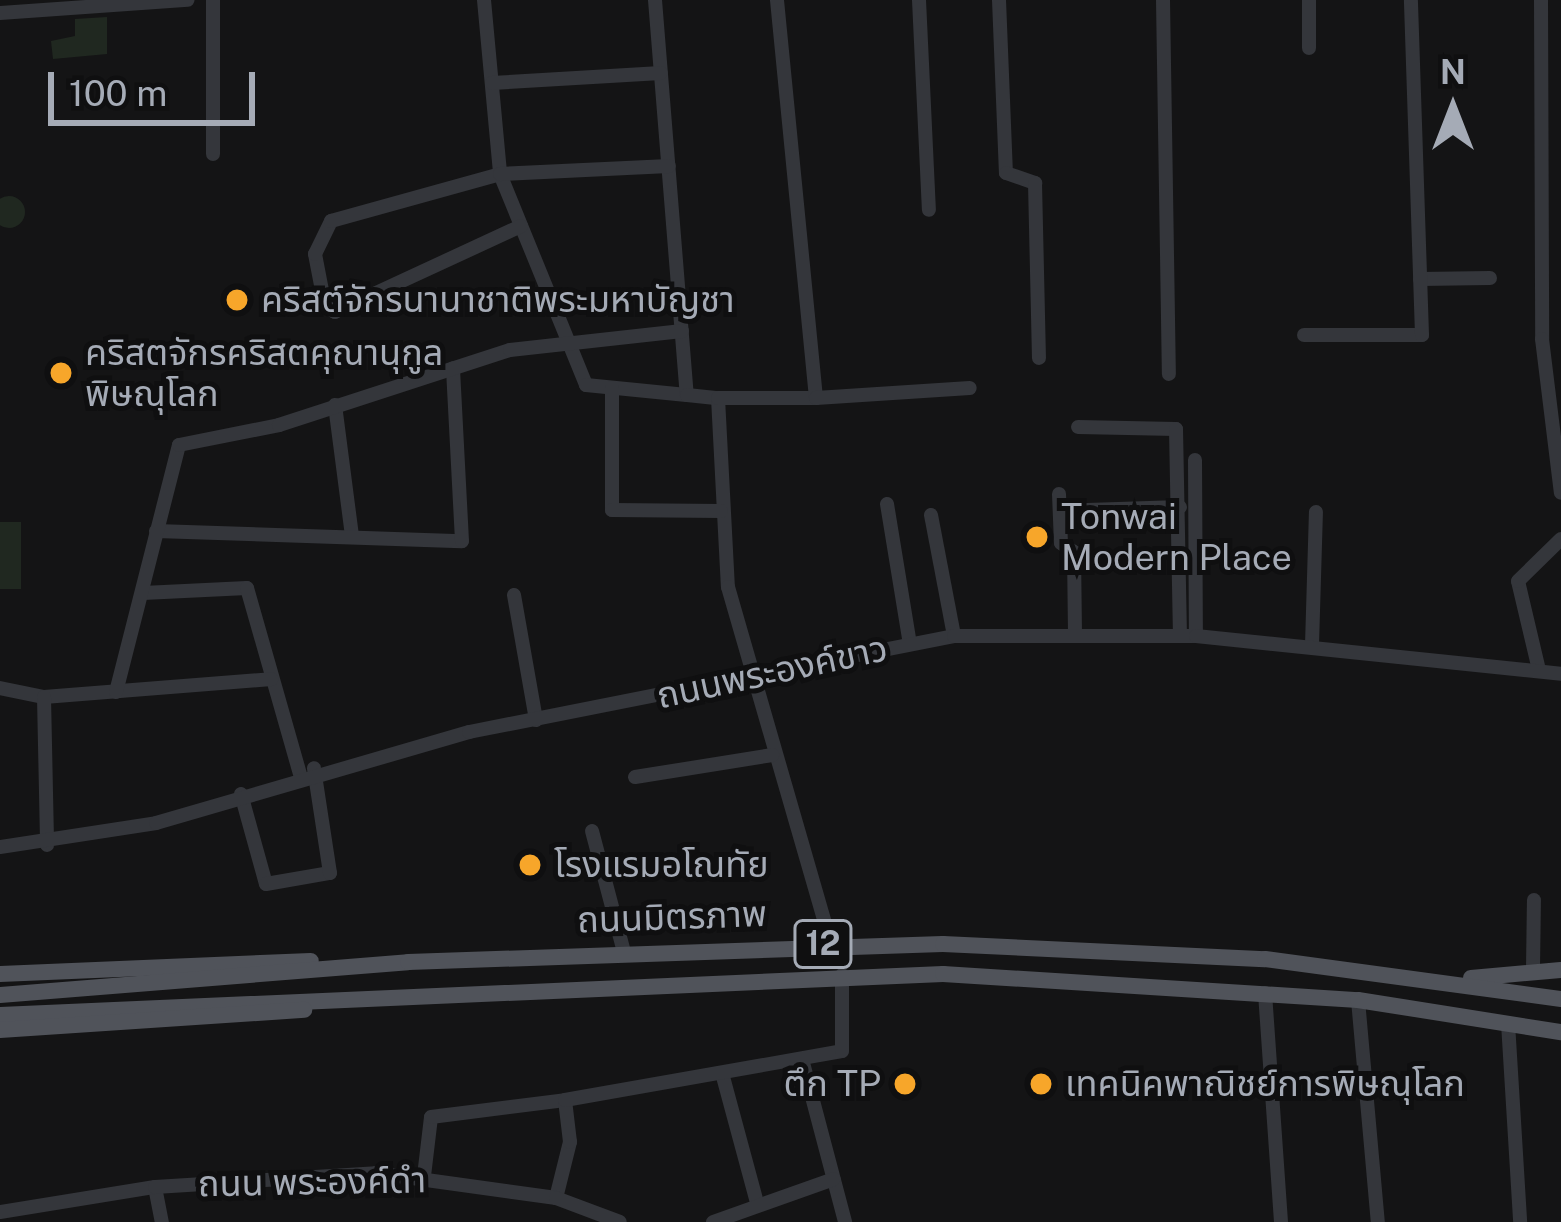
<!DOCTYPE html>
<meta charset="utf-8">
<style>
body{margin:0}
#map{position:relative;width:1561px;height:1222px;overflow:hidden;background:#141415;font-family:"Public Sans","Noto Sans Thai",sans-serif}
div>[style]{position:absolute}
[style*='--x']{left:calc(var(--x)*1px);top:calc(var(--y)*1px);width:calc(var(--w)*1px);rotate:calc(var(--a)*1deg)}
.green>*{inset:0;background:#202820;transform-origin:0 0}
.round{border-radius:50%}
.minor>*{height:14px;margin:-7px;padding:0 7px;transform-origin:7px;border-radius:7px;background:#34363b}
.major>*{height:16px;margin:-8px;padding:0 8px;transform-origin:8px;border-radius:8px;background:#50535a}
.dots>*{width:33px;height:33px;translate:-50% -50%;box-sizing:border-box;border:6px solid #0f0f10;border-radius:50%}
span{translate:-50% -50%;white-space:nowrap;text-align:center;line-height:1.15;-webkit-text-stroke:10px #0f0f10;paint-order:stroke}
.shield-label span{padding:3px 9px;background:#0f0f10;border:3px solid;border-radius:9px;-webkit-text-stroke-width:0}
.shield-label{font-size:33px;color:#a5abb6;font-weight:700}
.poi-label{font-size:36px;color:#a5abb6}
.left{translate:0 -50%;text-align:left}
.right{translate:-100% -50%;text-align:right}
.street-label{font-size:36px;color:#a5abb6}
.north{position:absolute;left:1393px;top:48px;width:120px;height:120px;-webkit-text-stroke:9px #0f0f10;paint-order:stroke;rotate:0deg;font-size:33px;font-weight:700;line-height:48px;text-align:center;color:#a5abb6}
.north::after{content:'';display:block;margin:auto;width:42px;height:54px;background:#a5abb6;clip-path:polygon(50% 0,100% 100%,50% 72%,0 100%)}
.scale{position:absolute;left:48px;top:72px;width:207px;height:54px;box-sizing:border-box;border:6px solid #a5abb6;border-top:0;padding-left:15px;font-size:36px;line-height:42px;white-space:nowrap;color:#a5abb6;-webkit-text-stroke:9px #0f0f10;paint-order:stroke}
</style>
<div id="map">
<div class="green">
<div style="clip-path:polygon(107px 17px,107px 54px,53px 59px,51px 41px,75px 36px,75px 19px)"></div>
<div class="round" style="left:-7px;top:196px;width:32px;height:32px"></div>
<div style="left:0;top:522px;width:21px;height:67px"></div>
</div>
<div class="minor">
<div style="--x:213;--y:0;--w:154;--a:90"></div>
<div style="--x:484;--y:0;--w:175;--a:84.7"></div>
<div style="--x:500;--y:174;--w:228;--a:67.8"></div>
<div style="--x:586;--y:385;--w:101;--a:5.7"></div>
<div style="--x:655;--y:0;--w:396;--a:85.4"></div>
<div style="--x:687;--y:395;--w:31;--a:6"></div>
<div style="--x:718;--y:398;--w:189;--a:87"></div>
<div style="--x:728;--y:587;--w:372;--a:73.9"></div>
<div style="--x:919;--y:0;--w:210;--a:87.3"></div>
<div style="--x:999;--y:0;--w:173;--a:87.7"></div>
<div style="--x:1006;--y:173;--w:31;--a:19"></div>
<div style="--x:1035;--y:183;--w:175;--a:88.7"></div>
<div style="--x:1163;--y:0;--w:374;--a:89.1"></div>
<div style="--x:1309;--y:0;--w:48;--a:90"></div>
<div style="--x:1541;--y:0;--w:339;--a:89.8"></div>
<div style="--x:1542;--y:339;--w:155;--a:83"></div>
<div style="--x:0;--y:13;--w:188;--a:-4"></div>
<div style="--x:492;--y:83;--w:169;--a:-3.4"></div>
<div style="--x:521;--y:226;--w:205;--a:155.2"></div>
<div style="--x:335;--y:312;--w:12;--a:-149"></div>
<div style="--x:325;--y:306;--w:53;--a:-100.9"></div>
<div style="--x:315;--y:254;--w:37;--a:-64"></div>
<div style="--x:331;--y:221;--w:175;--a:-15.5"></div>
<div style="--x:500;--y:174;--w:169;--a:-2.7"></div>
<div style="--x:1420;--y:279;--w:70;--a:-0.8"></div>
<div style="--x:1304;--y:335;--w:118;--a:0"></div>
<div style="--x:1422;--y:335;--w:335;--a:-91.9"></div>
<div style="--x:612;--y:388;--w:122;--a:90"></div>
<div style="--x:612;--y:510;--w:109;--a:0.5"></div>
<div style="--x:718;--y:398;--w:98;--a:0"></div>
<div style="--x:816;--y:398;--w:400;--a:-95.6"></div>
<div style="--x:816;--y:398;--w:154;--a:-3.7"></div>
<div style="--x:335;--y:405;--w:132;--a:82.6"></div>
<div style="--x:1078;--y:427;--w:98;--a:1.2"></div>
<div style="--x:1176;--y:429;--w:207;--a:88.9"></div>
<div style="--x:1195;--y:460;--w:176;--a:89.7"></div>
<div style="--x:1059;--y:494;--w:49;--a:87.7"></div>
<div style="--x:1061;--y:543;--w:16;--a:35"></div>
<div style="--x:1074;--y:552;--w:82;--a:89.3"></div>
<div style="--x:887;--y:504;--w:142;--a:80.7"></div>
<div style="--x:1087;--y:510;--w:93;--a:-1.8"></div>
<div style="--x:931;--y:515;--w:123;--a:79.2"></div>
<div style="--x:156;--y:531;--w:306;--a:1.9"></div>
<div style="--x:462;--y:541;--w:173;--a:-93"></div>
<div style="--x:143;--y:593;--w:104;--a:-2.8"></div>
<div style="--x:247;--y:588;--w:193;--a:74.1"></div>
<div style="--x:514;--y:595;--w:127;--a:80"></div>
<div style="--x:1312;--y:645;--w:133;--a:-88.3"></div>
<div style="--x:1539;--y:670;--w:91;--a:-103.3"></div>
<div style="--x:1518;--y:581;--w:60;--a:-44.3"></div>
<div style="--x:0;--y:688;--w:45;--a:11.6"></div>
<div style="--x:44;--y:697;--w:228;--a:-4.5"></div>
<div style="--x:116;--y:692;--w:255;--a:-75.7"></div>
<div style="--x:179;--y:445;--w:102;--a:-11.3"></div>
<div style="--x:279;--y:425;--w:243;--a:-18"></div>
<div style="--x:510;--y:350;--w:173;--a:-6.3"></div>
<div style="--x:44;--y:697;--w:148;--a:88.8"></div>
<div style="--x:635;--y:777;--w:139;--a:-9.1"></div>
<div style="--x:241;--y:794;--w:93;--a:74.5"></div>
<div style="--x:266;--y:884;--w:65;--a:-9.8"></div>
<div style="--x:330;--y:873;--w:106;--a:-98.7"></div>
<div style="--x:592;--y:831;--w:125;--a:75.2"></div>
<div style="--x:0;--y:847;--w:158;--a:-8.7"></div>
<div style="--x:156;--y:823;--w:326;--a:-16.2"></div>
<div style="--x:469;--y:732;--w:494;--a:-11.2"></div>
<div style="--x:954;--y:636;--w:242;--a:0"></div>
<div style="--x:1196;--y:636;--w:367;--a:5.9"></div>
<div style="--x:1533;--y:968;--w:68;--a:-89.2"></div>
<div style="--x:1265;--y:993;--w:230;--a:86"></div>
<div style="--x:1358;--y:1000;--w:223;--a:84.9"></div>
<div style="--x:1508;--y:1023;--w:199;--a:86.5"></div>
<div style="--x:802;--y:1059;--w:169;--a:75.2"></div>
<div style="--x:722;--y:1073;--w:131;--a:74.9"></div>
<div style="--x:424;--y:1176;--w:59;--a:-83.2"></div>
<div style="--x:431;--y:1117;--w:135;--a:-7.2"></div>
<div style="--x:155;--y:1187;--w:36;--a:79"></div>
<div style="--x:556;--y:1198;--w:58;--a:-76"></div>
<div style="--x:570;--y:1142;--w:42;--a:-96.8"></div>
<div style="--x:565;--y:1100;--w:281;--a:-10"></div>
<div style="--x:842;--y:1051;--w:76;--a:-90"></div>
<div style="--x:0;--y:1212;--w:157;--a:-9.2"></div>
<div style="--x:155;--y:1187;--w:221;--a:-3.6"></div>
<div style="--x:376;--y:1173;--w:182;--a:7.9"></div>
<div style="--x:556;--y:1198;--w:68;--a:20.6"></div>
<div style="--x:713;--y:1222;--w:128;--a:-19.6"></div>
</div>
<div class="major">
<div style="--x:0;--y:974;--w:311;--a:-2.4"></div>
<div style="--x:1471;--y:978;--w:90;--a:-5.1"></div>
<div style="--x:0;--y:995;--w:409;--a:-4.6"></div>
<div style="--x:408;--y:962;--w:535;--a:-1.93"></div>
<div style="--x:943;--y:944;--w:322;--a:2.7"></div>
<div style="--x:1265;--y:959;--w:299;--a:7.7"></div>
<div style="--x:0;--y:1015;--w:944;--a:-2.49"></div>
<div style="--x:943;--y:974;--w:416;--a:3.6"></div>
<div style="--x:1358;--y:1000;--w:206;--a:9"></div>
<div style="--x:0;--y:1030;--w:305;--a:-3.8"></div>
</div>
<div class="dots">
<div style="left:237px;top:300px;background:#f7a62a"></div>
<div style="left:61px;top:373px;background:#f7a62a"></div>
<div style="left:1037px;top:537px;background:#f7a62a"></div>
<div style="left:530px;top:865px;background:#f7a62a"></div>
<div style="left:905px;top:1084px;background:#f7a62a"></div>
<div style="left:1041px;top:1084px;background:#f7a62a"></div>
</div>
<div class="shield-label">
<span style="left:823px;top:944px">12</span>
</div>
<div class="poi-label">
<span class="left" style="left:261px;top:300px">คริสต์จักรนานาชาติพระมหาบัญชา</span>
<span class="left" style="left:85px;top:373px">คริสตจักรคริสตคุณานุกูล<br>พิษณุโลก</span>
<span class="left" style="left:1061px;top:537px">Tonwai<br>Modern Place</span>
<span class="left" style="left:554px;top:865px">โรงแรมอโณทัย</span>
<span class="right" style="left:881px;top:1084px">ตึก TP</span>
<span class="left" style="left:1065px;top:1084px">เทคนิคพาณิชย์การพิษณุโลก</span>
</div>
<div class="street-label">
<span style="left:772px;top:672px;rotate:-12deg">ถนนพระองค์ขาว</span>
<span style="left:672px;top:917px;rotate:-2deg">ถนนมิตรภาพ</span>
<span style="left:312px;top:1182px;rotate:-1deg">ถนน พระองค์ดำ</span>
</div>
<div class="north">N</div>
<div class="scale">100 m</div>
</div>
